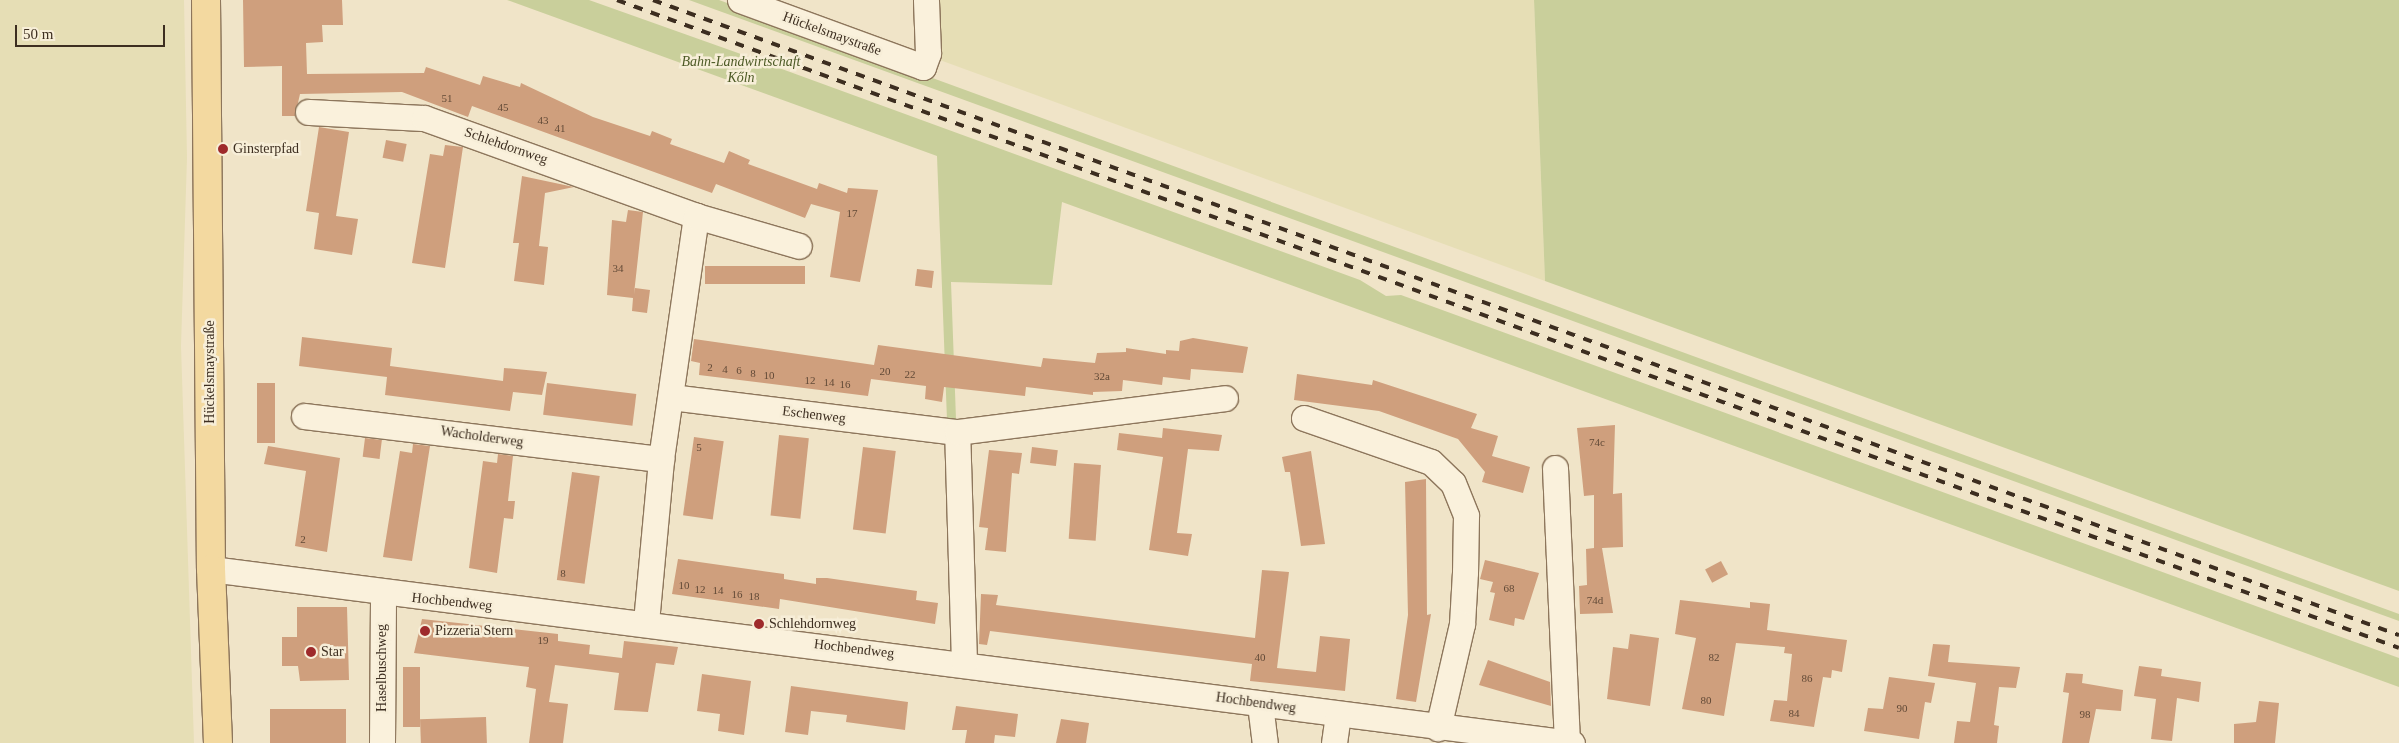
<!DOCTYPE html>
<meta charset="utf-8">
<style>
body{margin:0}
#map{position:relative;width:2399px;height:743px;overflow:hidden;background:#f0e4c8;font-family:Georgia,serif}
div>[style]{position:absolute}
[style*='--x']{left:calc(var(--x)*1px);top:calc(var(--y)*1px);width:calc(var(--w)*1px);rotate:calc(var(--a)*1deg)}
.farmland>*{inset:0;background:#e6deb5}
.green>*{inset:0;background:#c9cf9b}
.building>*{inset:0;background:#cf9f7d;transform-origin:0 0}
.roads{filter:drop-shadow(1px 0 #8d765c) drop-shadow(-1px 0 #8d765c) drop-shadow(0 1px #8d765c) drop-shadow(0 -1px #8d765c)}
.minor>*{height:25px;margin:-12.5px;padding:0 12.5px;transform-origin:12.5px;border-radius:12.5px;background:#faf1dc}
.major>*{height:28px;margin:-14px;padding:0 14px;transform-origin:14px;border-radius:14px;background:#f3d9a0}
.rail>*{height:4px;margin-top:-2px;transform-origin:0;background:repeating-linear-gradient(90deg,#3d2e20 0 9px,transparent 0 18px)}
.dots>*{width:14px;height:14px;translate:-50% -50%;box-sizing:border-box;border:2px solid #f7eed8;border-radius:50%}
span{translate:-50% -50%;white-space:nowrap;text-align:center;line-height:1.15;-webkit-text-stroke:5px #f7eed8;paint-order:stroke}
.number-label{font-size:11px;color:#624a37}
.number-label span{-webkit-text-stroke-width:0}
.street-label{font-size:14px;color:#3d2e20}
.park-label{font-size:14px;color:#4d5a26;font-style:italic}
.poi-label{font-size:14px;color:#3d2e20}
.left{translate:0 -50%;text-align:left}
.scale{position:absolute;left:15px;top:25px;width:150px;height:22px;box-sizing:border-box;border:2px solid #3d2e20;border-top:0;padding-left:6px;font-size:15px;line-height:18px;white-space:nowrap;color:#3d2e20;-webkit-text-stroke:4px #f7eed8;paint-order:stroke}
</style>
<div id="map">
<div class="farmland">
<div style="clip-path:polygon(0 0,184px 0,187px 158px,181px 346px,194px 743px,0 743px)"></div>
<div style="clip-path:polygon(919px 0,1534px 0,1545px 281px,937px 59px)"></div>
</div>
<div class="green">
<div style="clip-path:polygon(507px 0,589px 0,738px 53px,1360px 280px,1386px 296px,1401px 295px,2399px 658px,2399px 687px,1062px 202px,1052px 285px,951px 282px,956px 419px,947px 420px,937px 156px)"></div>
<div style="clip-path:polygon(689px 0,719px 0,2399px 614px,2399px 621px)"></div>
<div style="clip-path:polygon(1534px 0,2399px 0,2399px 591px,1545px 281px)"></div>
</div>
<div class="building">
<div style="clip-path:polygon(243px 0,342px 0,343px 25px,322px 25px,323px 42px,306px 43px,307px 74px,424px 73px,426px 67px,480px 85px,483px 76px,520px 87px,521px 83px,593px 117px,650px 136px,652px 131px,672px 139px,670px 144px,724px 163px,729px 151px,750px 160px,748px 164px,817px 189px,819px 183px,847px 193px,848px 188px,878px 190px,860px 282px,830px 277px,840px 212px,811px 204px,805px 218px,716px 184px,712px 193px,472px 106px,468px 117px,402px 92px,300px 94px,295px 116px,282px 116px,282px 66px,244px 67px)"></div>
<div style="clip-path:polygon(319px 127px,349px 132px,336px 216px,358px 219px,352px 255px,314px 249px,319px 213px,306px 211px)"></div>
<div style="left:386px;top:140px;width:21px;height:18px;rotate:11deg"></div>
<div style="clip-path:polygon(445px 145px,463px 147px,445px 268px,412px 263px,430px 154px,443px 156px)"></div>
<div style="clip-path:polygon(522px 176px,574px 187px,545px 193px,539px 246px,548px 247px,544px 285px,514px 281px,519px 243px,513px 243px)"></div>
<div style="clip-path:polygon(628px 210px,643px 212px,634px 294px,635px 288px,650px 290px,647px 313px,632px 311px,633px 298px,607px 295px,612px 220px,626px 222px)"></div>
<div style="left:705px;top:266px;width:100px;height:18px"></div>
<div style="left:917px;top:269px;width:17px;height:17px;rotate:7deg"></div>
<div style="clip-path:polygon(302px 337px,392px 348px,390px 366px,503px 381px,504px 368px,547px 372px,542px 395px,513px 392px,510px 411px,385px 395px,387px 377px,299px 366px)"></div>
<div style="clip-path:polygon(1193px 338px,1248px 347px,1243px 373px,1191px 369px,1190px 380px,1163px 377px,1162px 385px,1123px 380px,1122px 391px,1093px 392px,1093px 395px,1026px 387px,1025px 396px,944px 387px,942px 402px,925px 399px,926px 386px,871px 379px,868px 396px,699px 375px,700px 363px,691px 361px,694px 339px,874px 365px,878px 345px,1041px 367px,1043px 358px,1095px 363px,1097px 353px,1126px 352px,1126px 348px,1166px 354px,1166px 350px,1179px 351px,1180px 341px)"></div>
<div style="clip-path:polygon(1297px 374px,1372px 385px,1373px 380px,1477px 414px,1471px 428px,1498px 436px,1492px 456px,1530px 467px,1523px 493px,1482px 482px,1485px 472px,1458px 439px,1379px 411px,1294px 400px)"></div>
<div style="left:257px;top:383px;width:18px;height:60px"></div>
<div style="left:547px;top:383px;width:90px;height:32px;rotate:7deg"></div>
<div style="clip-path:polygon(1615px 425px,1613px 494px,1622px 493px,1623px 547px,1602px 548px,1613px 613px,1580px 614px,1579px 586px,1587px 585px,1586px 549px,1594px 548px,1594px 495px,1584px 496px,1577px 428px)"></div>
<div style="clip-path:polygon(1163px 428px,1222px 435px,1219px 451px,1188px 449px,1177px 533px,1192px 534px,1188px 556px,1149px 550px,1163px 457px,1117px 450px,1119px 433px,1162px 438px)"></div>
<div style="left:779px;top:435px;width:30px;height:81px;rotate:6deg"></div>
<div style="left:694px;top:437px;width:30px;height:79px;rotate:8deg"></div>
<div style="left:365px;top:438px;width:17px;height:19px;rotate:7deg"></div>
<div style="clip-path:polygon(413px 444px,430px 446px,412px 561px,383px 557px,400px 451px,412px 453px)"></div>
<div style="clip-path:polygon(268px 446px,340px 458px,327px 552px,295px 546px,306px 471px,264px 464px)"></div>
<div style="left:863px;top:447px;width:33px;height:83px;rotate:7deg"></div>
<div style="left:1032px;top:447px;width:26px;height:16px;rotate:7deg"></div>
<div style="clip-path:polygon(989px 450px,1022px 453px,1019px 474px,1012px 473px,1006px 552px,985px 550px,988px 528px,979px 527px)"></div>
<div style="clip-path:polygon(1311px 451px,1325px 544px,1301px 546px,1290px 472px,1285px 472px,1282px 457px)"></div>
<div style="clip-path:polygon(498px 454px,513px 456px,508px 501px,515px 501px,513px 519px,504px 518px,497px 573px,469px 568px,483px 461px,497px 463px)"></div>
<div style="left:1074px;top:463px;width:27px;height:76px;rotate:4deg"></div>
<div style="left:572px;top:472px;width:28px;height:109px;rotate:8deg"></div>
<div style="clip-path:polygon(1426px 479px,1427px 615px,1431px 614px,1416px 702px,1396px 699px,1408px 615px,1405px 482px)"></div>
<div style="clip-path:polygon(678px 559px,784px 574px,784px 579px,816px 584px,816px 578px,827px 578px,917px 591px,916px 600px,938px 603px,935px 624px,780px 599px,779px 609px,672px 594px)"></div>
<div style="clip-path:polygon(1485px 560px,1539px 573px,1524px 620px,1515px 618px,1514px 626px,1489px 620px,1495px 593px,1490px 592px,1493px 582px,1480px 579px)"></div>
<div style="left:1721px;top:561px;width:15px;height:18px;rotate:62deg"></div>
<div style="clip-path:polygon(1262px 570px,1289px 572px,1277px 668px,1316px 672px,1320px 636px,1350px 639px,1345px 691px,1250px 681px,1252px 664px,1116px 647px,990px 631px,987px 645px,979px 644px,981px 594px,998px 595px,996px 605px,1255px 638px)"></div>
<div style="clip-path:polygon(1680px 600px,1750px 608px,1750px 602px,1770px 604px,1767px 630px,1847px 640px,1842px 672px,1832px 670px,1831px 678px,1823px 677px,1814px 727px,1770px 721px,1774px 700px,1787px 701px,1792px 654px,1784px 653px,1785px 647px,1736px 643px,1724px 716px,1682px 709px,1696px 638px,1675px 634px)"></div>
<div style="clip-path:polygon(297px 607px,347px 607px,349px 680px,300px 681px,298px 666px,282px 666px,282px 637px,297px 637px)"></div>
<div style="clip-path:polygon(422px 619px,558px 634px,558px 641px,590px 645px,589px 654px,622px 658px,624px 641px,678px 647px,674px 665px,656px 663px,648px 712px,614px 710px,619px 673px,555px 665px,549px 702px,568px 704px,563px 743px,529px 743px,536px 689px,526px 687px,529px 667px,414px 653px)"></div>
<div style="clip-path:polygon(1630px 634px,1659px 638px,1650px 706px,1607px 699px,1613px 647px,1628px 649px)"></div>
<div style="clip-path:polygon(1933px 644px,1950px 645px,1948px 662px,2020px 667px,2016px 688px,1999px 687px,1994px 725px,1999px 726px,1997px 743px,1954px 743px,1957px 721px,1970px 722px,1976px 683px,1928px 676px)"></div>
<div style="clip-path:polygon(1488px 660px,1550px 682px,1551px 706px,1479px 685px)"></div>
<div style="clip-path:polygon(2139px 666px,2162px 669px,2161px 676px,2201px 682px,2199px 702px,2177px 698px,2172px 741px,2151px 739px,2156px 699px,2134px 696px)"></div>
<div style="left:403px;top:667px;width:17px;height:60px"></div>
<div style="clip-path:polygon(2066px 673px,2083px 674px,2082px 683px,2123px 690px,2121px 711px,2096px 709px,2089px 743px,2062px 743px,2069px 693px,2063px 692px)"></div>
<div style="clip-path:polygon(702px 674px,751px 681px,744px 735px,718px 731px,720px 714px,697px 711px)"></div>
<div style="clip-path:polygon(1889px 677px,1935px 683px,1931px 703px,1925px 702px,1919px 739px,1864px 731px,1868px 708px,1883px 709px)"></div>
<div style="clip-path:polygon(791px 686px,908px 702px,905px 730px,846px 722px,847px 715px,811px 711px,808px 735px,785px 732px)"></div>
<div style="clip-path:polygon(2259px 701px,2279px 703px,2275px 743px,2234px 743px,2234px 724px,2256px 722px)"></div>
<div style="clip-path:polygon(956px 706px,1018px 714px,1015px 737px,995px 735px,994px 743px,965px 743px,967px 730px,952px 730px)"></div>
<div style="left:346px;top:709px;width:34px;height:76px;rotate:90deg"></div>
<div style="left:486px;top:717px;width:26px;height:66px;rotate:88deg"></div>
<div style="clip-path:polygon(1061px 719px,1089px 723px,1086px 743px,1056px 743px)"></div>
</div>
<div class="roads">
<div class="minor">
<div style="--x:740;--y:0;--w:195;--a:20.1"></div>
<div style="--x:923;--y:67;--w:15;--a:-70"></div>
<div style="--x:928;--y:53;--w:53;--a:-92.2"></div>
<div style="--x:308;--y:112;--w:116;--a:3"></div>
<div style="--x:424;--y:118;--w:289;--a:19.8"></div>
<div style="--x:671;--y:397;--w:288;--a:7"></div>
<div style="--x:304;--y:416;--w:360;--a:6.9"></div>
<div style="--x:1304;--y:418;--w:134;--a:19.1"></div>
<div style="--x:1431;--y:462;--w:30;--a:44"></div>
<div style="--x:1453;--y:483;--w:35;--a:68"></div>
<div style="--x:1466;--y:516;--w:56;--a:91"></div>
<div style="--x:1465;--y:572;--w:52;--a:93.3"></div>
<div style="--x:1462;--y:624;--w:107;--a:103"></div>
<div style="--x:1555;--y:468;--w:274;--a:87.5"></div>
<div style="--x:211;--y:569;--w:1372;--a:7.29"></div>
<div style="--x:646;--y:622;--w:164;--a:-84.7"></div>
<div style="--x:661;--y:459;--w:246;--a:-81.8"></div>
<div style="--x:696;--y:216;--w:107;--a:16.2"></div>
<div style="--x:964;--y:663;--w:231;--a:-91.7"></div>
<div style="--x:957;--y:432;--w:270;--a:-7.2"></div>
<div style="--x:1260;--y:704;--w:39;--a:83"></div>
<div style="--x:382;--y:743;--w:149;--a:-89.6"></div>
<div style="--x:1334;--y:743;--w:29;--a:-82"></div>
</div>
<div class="major">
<div style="--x:206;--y:0;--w:569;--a:89.5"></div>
<div style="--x:211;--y:569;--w:174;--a:87.7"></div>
</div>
</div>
<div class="rail">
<div style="--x:617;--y:0;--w:1896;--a:19.98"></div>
<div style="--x:653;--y:0;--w:1858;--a:19.99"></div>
</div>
<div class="dots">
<div style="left:223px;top:149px;background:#9e2a2b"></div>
<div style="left:759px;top:624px;background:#9e2a2b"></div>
<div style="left:425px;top:631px;background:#9e2a2b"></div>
<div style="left:311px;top:652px;background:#9e2a2b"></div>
</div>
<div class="number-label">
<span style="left:447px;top:98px">51</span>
<span style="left:503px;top:107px">45</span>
<span style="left:543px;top:120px">43</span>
<span style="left:560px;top:128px">41</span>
<span style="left:852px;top:213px">17</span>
<span style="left:618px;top:268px">34</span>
<span style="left:710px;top:367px">2</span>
<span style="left:725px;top:369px">4</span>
<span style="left:739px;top:370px">6</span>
<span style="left:885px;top:371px">20</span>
<span style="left:753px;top:373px">8</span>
<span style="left:910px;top:374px">22</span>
<span style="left:769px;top:375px">10</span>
<span style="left:1102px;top:376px">32a</span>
<span style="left:810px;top:380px">12</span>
<span style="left:829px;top:382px">14</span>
<span style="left:845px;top:384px">16</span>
<span style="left:1597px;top:442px">74c</span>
<span style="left:699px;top:447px">5</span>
<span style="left:303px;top:539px">2</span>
<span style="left:563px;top:573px">8</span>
<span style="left:684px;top:585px">10</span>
<span style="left:1509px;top:588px">68</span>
<span style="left:700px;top:589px">12</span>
<span style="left:718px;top:590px">14</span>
<span style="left:737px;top:594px">16</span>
<span style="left:754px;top:596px">18</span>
<span style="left:1595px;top:600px">74d</span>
<span style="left:543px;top:640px">19</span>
<span style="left:1260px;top:657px">40</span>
<span style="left:1714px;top:657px">82</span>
<span style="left:1807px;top:678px">86</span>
<span style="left:1706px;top:700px">80</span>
<span style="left:1902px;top:708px">90</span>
<span style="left:1794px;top:713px">84</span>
<span style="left:2085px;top:714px">98</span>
</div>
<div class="street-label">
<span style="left:832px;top:34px;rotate:20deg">Hückelsmaystraße</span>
<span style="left:506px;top:146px;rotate:19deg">Schlehdornweg</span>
<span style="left:210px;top:372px;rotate:-90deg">Hückelsmaystraße</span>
<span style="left:814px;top:415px;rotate:7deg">Eschenweg</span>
<span style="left:482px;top:437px;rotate:8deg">Wacholderweg</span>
<span style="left:452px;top:602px;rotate:6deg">Hochbendweg</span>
<span style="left:854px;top:649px;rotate:7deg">Hochbendweg</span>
<span style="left:382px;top:668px;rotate:-90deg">Haselbuschweg</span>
<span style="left:1256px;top:703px;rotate:8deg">Hochbendweg</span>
</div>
<div class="park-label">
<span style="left:741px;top:70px">Bahn-Landwirtschaft<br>Kőln</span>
</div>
<div class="poi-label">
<span class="left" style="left:233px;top:149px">Ginsterpfad</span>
<span class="left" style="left:769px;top:624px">Schlehdornweg</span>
<span class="left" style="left:435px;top:631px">Pizzeria Stern</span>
<span class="left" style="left:321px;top:652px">Star</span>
</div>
<div class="scale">50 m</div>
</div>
